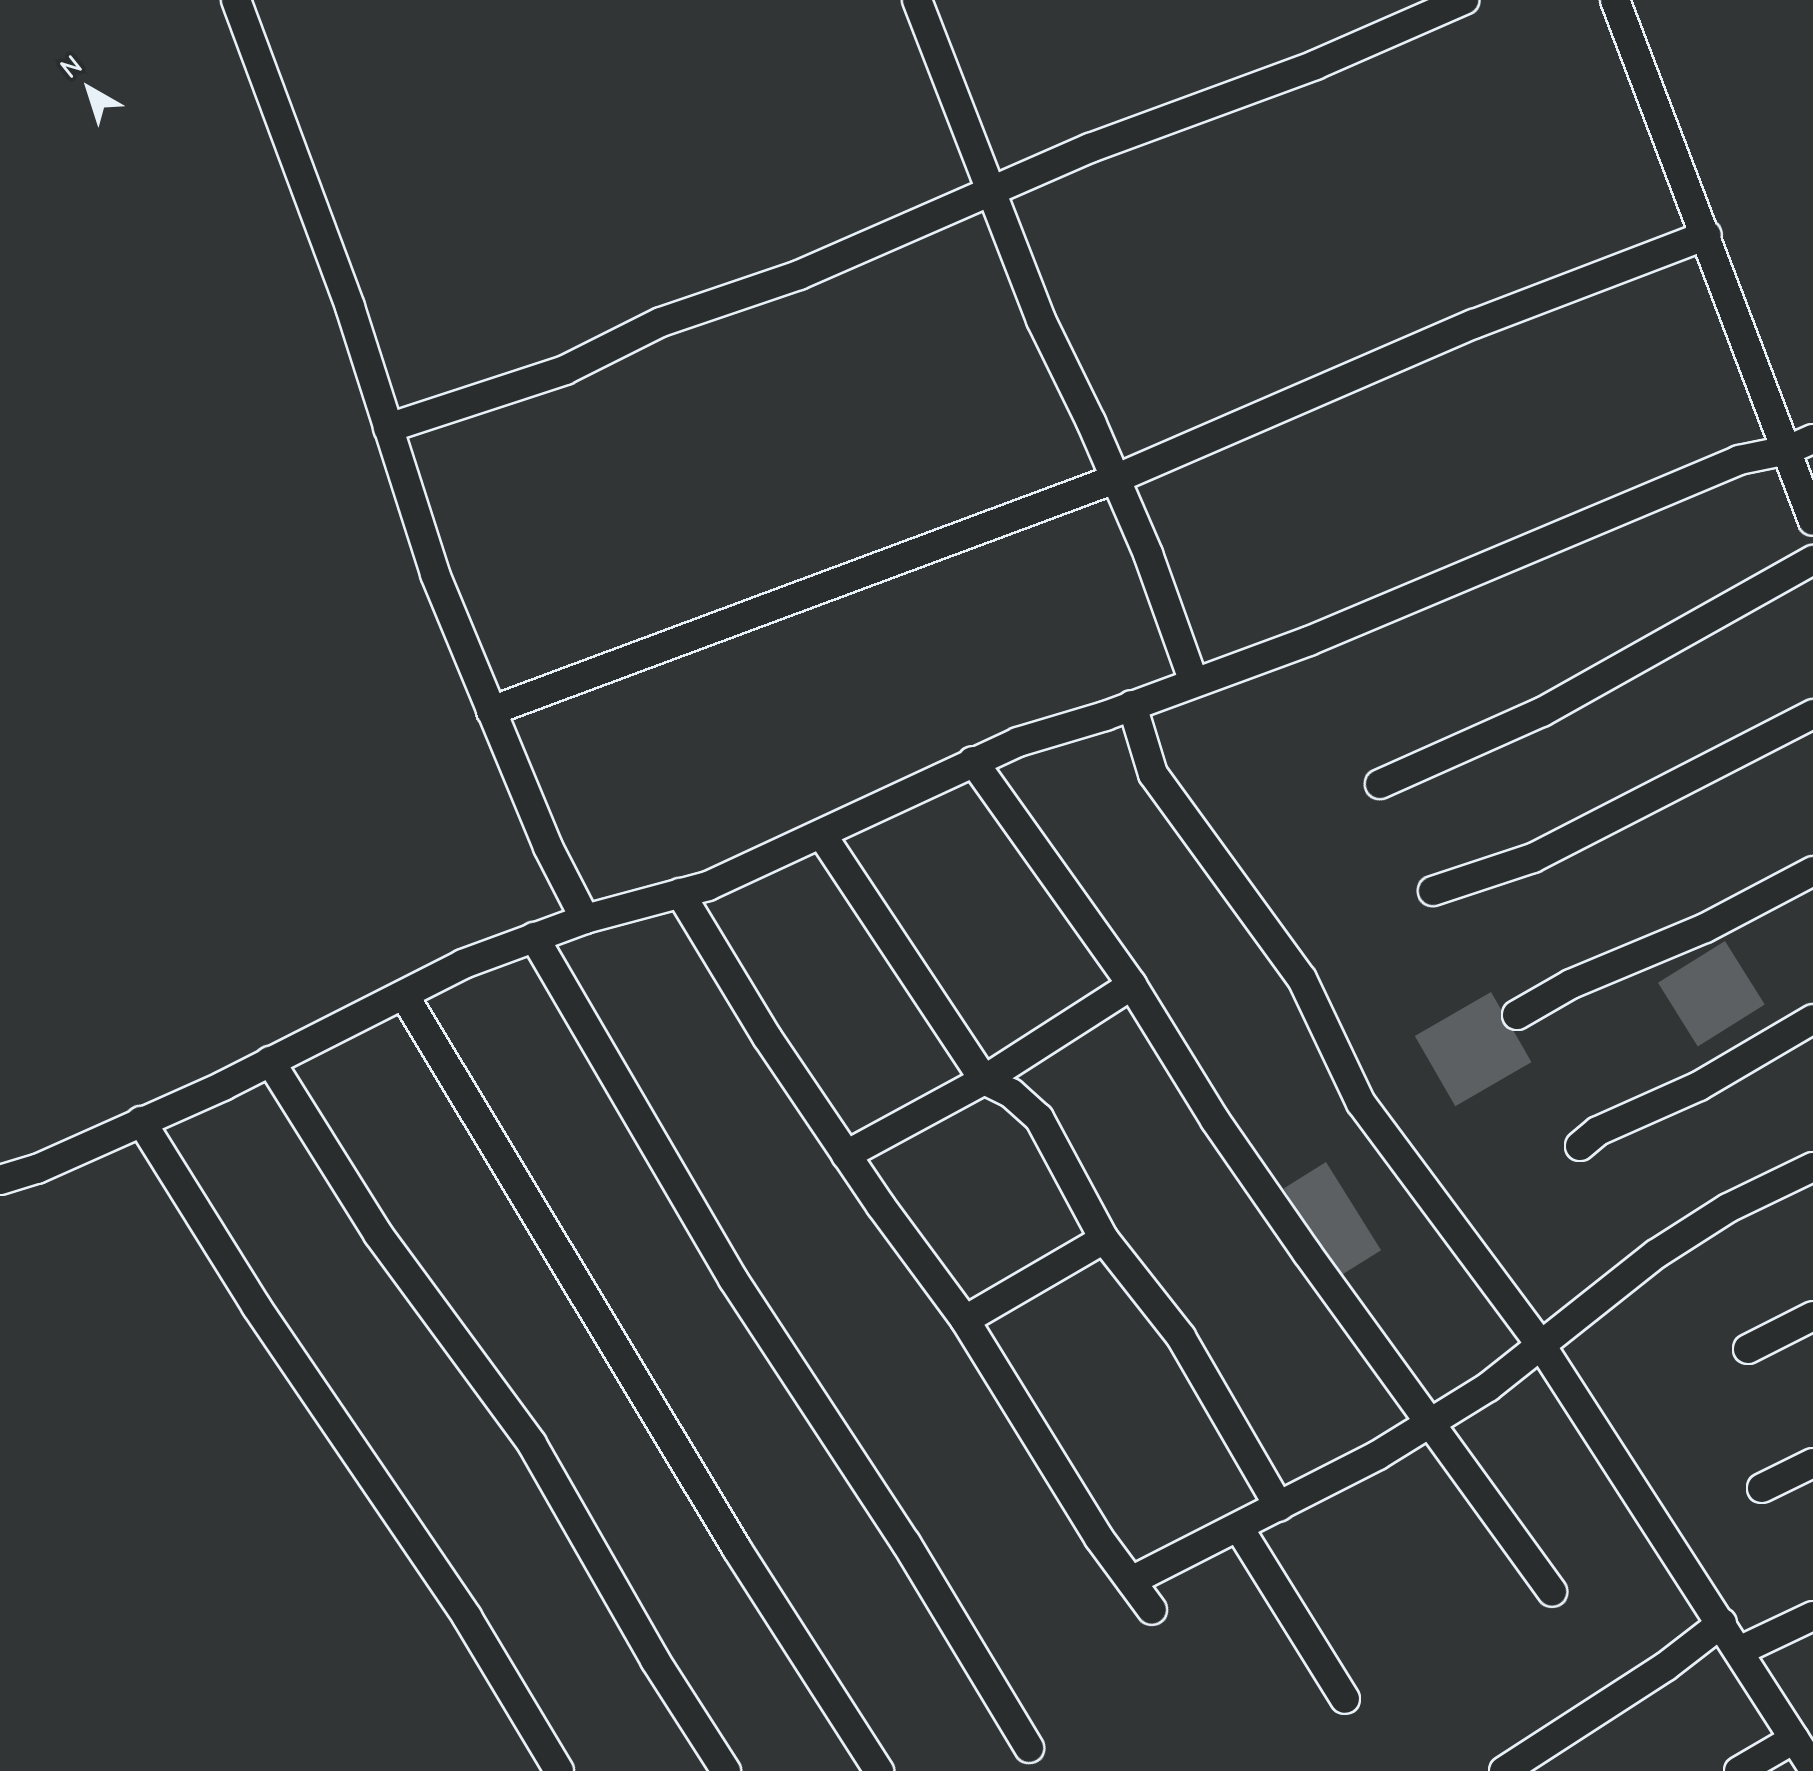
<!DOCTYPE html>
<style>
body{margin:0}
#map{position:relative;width:1813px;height:1771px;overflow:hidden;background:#323536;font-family:"Comic Neue",sans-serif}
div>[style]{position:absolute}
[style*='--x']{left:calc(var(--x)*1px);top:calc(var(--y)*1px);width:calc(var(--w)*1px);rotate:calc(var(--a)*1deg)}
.building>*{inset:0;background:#5c6063;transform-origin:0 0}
.roads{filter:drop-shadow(2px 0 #e8f1f8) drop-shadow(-2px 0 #e8f1f8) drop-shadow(0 2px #e8f1f8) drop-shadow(0 -2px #e8f1f8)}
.street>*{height:28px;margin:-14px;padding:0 14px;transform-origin:14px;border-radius:14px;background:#2a2d2e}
span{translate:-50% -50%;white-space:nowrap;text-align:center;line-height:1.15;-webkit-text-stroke:10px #2a2d2e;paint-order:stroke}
.north{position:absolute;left:40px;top:40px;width:100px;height:100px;-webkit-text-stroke:8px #2a2d2e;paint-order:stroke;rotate:321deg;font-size:28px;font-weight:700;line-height:40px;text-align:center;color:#e8f1f8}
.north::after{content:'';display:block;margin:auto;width:35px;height:45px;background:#e8f1f8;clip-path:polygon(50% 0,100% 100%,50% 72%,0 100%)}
</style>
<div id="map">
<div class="building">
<div style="left:1725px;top:941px;width:75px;height:79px;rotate:58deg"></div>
<div style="left:1491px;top:992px;width:81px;height:88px;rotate:60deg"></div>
<div style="left:1326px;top:1162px;width:104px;height:50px;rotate:58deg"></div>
</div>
<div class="roads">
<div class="street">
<div style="--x:236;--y:0;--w:327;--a:69.6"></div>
<div style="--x:350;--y:307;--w:280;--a:72.3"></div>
<div style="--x:435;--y:574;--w:295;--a:67.5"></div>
<div style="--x:548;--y:847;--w:81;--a:62.8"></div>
<div style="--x:917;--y:0;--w:343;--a:68.8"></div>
<div style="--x:1041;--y:320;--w:114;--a:63.9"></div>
<div style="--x:1091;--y:422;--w:144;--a:66.6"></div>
<div style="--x:1148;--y:554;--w:134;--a:70.3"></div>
<div style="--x:1615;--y:0;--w:557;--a:69.19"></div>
<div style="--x:388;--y:428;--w:186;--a:-18.1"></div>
<div style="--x:565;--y:370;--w:107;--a:-26.6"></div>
<div style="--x:661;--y:322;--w:146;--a:-18.8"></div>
<div style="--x:799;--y:275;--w:318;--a:-23.6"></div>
<div style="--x:1090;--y:148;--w:240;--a:-20.2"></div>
<div style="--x:1315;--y:65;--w:163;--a:-23.6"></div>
<div style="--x:1132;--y:705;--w:72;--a:73.1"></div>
<div style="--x:1153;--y:774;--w:253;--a:54"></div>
<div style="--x:1302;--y:979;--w:137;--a:64.6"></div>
<div style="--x:1361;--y:1103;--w:302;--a:53.4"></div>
<div style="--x:1541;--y:1345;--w:503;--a:57.26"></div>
<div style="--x:491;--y:711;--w:666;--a:-20.39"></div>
<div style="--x:1115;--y:479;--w:391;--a:-23.4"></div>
<div style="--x:1474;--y:324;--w:249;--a:-20.9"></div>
<div style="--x:973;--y:761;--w:275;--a:54.6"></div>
<div style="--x:1132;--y:985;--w:158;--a:58.4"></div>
<div style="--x:1215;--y:1120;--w:162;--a:55.3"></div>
<div style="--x:1307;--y:1253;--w:418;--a:54.1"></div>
<div style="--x:1380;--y:784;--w:177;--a:-24"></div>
<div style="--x:1542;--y:712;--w:311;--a:-29.3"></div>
<div style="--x:822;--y:835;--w:294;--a:56.5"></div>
<div style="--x:984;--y:1080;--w:30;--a:26"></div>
<div style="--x:1011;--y:1093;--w:38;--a:42"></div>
<div style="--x:1039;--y:1118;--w:137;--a:61.8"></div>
<div style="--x:1104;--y:1239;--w:125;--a:51.8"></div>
<div style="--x:1181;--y:1337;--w:196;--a:60"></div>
<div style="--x:1433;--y:891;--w:105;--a:-18.3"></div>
<div style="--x:1533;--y:858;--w:315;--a:-27.2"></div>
<div style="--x:680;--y:893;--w:168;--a:58.9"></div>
<div style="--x:767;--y:1037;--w:204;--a:56"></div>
<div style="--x:881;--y:1206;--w:142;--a:53.6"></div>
<div style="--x:965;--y:1320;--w:256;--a:58.4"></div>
<div style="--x:1099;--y:1538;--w:89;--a:53.6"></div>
<div style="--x:534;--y:937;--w:396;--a:59.8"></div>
<div style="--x:733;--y:1279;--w:316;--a:56.8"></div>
<div style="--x:906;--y:1543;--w:239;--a:59"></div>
<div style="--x:404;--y:995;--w:646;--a:58.99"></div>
<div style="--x:737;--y:1549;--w:264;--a:57.4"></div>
<div style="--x:1517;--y:1015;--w:62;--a:-29.9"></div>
<div style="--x:1571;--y:984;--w:145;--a:-22.7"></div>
<div style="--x:1705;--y:928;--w:122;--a:-27.8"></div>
<div style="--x:270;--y:1061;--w:204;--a:58"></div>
<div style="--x:378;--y:1234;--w:260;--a:53.7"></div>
<div style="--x:532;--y:1444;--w:249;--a:60.3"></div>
<div style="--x:655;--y:1660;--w:132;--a:57.4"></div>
<div style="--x:141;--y:1121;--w:218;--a:58.1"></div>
<div style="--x:256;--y:1306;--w:376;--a:55.8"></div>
<div style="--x:467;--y:1617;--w:179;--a:59.1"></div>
<div style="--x:1580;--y:1146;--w:23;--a:-40"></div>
<div style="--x:1598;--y:1131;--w:111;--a:-24"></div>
<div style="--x:1699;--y:1086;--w:132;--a:-30.4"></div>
<div style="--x:846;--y:1155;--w:157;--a:-28.5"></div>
<div style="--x:984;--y:1080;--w:176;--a:-32.7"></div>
<div style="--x:0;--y:1180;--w:39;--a:-17"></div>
<div style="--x:37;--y:1169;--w:204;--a:-24"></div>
<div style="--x:223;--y:1086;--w:269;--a:-26.9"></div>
<div style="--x:463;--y:964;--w:130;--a:-20.2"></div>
<div style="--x:585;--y:919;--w:127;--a:-15"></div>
<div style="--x:708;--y:886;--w:342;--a:-24.9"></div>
<div style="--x:1018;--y:742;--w:91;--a:-16.6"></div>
<div style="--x:1105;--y:716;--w:217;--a:-20.2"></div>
<div style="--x:1309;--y:641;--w:467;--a:-22.8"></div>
<div style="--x:1739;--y:460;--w:50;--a:-11.5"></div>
<div style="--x:1788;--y:450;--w:27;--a:-24"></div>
<div style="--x:965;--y:1320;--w:161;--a:-30.2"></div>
<div style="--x:1748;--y:1349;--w:73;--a:-26.9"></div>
<div style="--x:1762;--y:1488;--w:57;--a:-26.1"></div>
<div style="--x:1239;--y:1528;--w:201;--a:58.2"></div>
<div style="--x:1131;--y:1581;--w:277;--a:-27"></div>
<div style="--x:1378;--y:1455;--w:129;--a:-31.7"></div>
<div style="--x:1488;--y:1387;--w:214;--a:-38.4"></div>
<div style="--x:1656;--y:1254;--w:85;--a:-32.6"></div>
<div style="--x:1728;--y:1208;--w:94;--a:-25.8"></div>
<div style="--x:1739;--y:1651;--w:82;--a:-25.3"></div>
<div style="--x:1504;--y:1771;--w:192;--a:-32.9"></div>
<div style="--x:1665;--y:1667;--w:72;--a:-37.7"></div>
<div style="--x:1739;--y:1771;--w:64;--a:-30.2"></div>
</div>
</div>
<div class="north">N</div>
</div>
